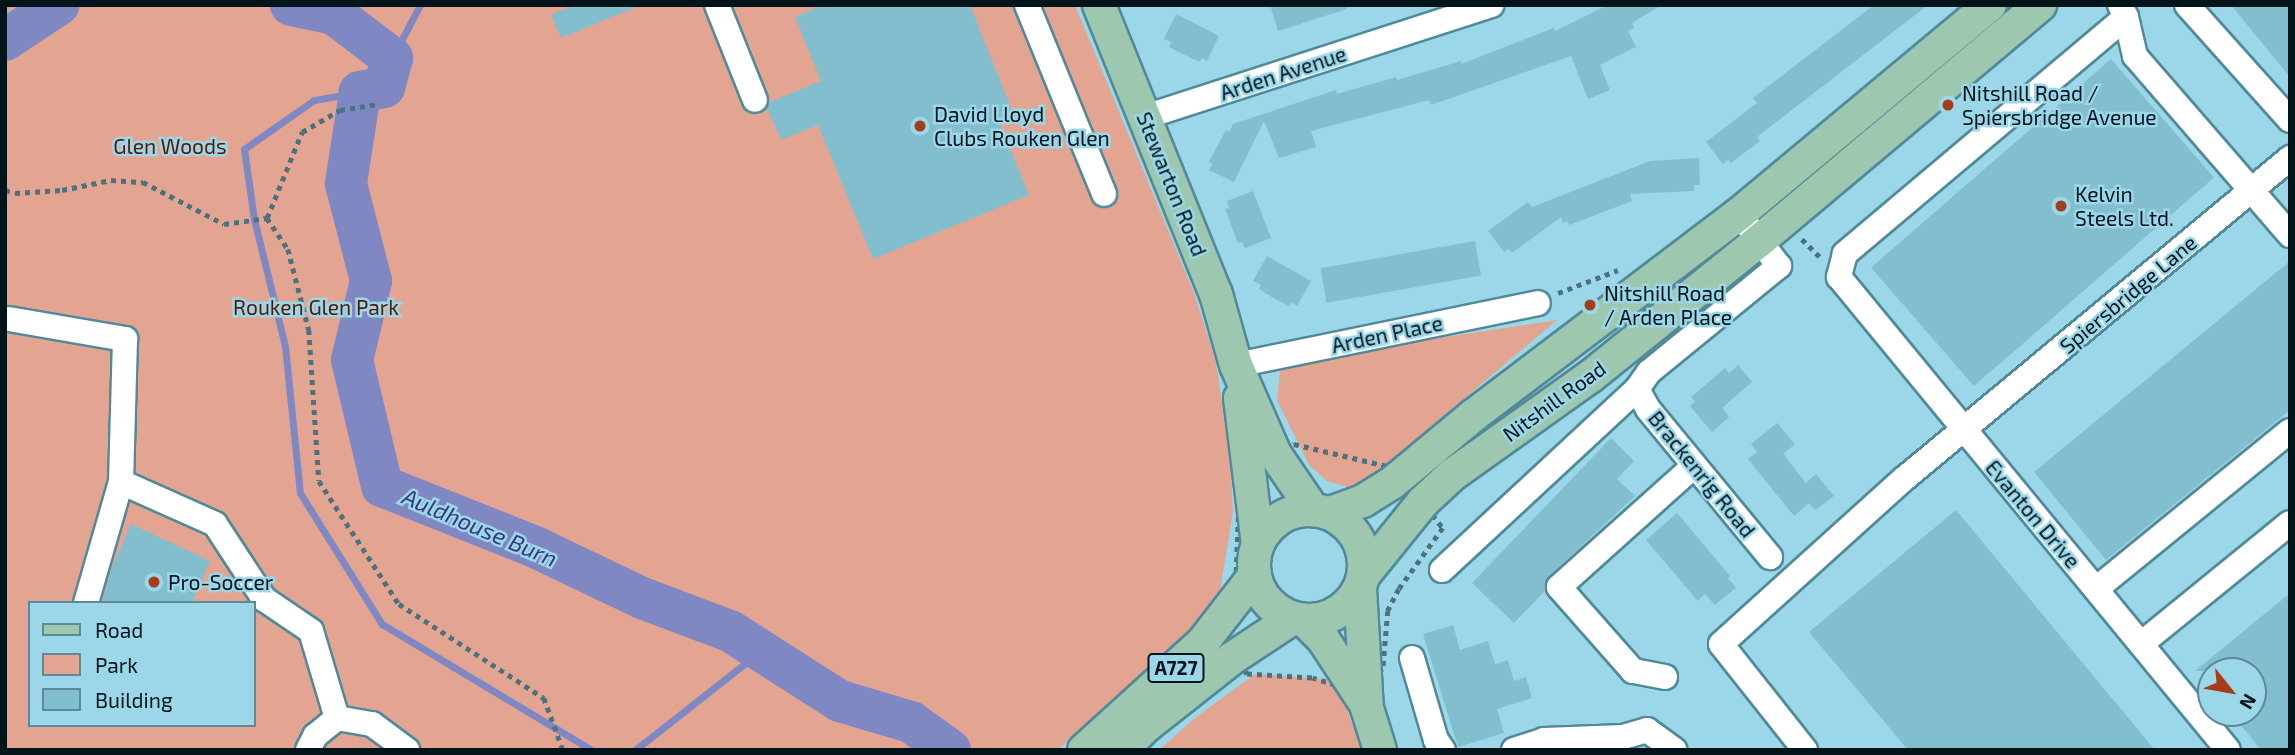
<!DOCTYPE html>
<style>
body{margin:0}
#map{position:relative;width:2295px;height:755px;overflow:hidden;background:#9cd7e9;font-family:"Exo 2",sans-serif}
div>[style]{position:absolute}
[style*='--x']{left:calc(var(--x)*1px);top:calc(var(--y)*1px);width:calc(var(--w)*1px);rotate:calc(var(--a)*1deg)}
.green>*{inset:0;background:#e3a592}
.stream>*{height:7px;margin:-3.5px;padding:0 3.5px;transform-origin:3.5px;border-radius:3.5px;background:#8088c4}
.river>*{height:42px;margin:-21px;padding:0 21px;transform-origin:21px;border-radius:21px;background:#8088c4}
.building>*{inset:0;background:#83becf;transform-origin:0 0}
.path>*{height:4.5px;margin-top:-2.25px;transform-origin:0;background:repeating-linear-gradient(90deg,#4b727e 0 5px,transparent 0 10px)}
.roads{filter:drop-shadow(2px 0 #508a9a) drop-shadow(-2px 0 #508a9a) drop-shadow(0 2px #508a9a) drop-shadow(0 -2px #508a9a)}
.minor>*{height:24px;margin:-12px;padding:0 12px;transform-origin:12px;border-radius:12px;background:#fff}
.major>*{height:32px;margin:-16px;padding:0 16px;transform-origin:16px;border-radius:16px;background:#9dc7af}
.major>.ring{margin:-16px;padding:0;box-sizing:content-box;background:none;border:32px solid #9dc7af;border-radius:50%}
.dots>*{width:19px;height:19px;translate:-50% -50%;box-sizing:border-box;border:4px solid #9cd7e9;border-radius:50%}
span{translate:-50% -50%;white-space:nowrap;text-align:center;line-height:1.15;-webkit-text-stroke:5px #9cd7e9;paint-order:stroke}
.shield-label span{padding:2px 5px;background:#9cd7e9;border:2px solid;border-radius:5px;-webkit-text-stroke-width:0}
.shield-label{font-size:19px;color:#00141a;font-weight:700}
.street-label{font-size:21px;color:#00141a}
.poi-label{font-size:21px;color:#00141a}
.left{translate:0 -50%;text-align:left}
.park-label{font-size:21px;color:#571904}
.water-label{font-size:23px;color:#35377f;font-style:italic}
.frame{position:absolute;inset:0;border:7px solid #00141a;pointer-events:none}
.legend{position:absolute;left:28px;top:601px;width:228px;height:126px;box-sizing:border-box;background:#9cd7e9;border:2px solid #5e8996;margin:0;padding:9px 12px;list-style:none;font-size:21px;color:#00141a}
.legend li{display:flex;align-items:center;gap:14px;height:35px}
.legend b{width:35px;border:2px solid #5e8996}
.north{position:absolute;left:2197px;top:657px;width:70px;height:70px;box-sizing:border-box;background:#9cd7e9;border:2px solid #5e8996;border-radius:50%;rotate:121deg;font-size:19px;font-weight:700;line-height:28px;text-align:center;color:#00141a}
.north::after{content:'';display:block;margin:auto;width:24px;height:32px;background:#a43d1a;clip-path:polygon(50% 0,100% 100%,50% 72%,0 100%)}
</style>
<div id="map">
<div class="green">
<div style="clip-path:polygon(evenodd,5px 5px,1075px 5px,1194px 293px,1216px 362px,1230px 456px,1233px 511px,1220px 592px,1204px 617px,1058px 750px,5px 750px,5px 5px,30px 603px,254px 603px,254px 725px,30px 725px,30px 603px)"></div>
<div style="clip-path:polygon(1557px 320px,1362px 485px,1347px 487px,1327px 481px,1309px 465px,1277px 400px,1281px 362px)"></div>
<div style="clip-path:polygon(1255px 674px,1336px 680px,1362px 750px,1159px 750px,1196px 717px)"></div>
</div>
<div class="stream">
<div style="--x:23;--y:5;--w:20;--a:66"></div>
<div style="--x:392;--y:58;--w:60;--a:-62.2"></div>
<div style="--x:360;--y:92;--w:47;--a:170.1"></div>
<div style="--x:314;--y:100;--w:85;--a:145"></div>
<div style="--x:244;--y:149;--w:71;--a:81.9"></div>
<div style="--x:254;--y:219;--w:131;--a:76.3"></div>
<div style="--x:285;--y:346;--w:148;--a:84.2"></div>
<div style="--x:300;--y:493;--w:155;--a:58"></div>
<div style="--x:382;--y:624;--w:245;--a:31"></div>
<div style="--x:635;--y:750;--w:160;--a:-38.2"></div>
</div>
<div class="river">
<div style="--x:291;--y:5;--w:44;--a:11.8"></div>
<div style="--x:334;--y:14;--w:73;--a:37.2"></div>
<div style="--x:392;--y:58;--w:30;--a:105"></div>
<div style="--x:384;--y:87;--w:25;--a:168"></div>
<div style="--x:360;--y:92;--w:93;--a:98.7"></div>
<div style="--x:346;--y:184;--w:100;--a:75.5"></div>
<div style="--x:371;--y:281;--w:81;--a:103.5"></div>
<div style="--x:352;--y:360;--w:130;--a:76.6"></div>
<div style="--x:382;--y:486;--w:162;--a:21.7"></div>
<div style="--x:533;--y:546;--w:121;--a:25.5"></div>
<div style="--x:642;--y:598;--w:94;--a:20.6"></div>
<div style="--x:730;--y:631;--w:130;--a:32.5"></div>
<div style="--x:840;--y:701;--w:74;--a:16.5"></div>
<div style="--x:911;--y:722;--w:48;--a:35.7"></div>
<div style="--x:5;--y:40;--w:64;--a:-33.4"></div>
</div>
<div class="building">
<div style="clip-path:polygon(575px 5px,639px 5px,639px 6px,561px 38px,551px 15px)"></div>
<div style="clip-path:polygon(823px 5px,970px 5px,1013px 113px,998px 119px,1029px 195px,873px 259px,818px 125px,781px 140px,767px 108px,770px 102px,821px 81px,795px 17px)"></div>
<div style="clip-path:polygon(1270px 5px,1346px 5px,1347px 9px,1278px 31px)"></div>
<div style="clip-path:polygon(1608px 5px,1662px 5px,1632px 23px,1634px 28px,1628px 31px,1636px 47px,1600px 65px,1610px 90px,1588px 99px,1571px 56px,1431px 105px,1429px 100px,1311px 131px,1316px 147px,1279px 158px,1264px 121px,1234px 182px,1209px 170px,1213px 164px,1209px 162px,1226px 130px,1229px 132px,1233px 124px,1336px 90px,1337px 94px,1396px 77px,1397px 80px,1461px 61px,1461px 64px,1554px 28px,1555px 31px)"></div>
<div style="clip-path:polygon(1874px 5px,1928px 5px,1762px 133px,1757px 137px,1760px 141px,1731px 163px,1728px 160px,1723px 164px,1706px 142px,1757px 103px,1753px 98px)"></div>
<div style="clip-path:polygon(2231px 5px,2290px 5px,2290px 77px)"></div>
<div style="clip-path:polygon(1176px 14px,1219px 36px,1207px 61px,1202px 58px,1199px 62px,1169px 47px,1171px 42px,1164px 39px)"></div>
<div style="left:2111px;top:59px;width:157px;height:318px;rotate:49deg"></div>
<div style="clip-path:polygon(1699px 158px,1700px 185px,1694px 185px,1694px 191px,1630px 194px,1632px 201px,1569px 225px,1568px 221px,1563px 223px,1561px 217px,1512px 253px,1509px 249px,1504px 252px,1488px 231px,1528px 202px,1532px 207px,1650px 161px)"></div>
<div style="clip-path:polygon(1253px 191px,1271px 238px,1245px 248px,1242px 242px,1238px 243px,1225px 209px,1229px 208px,1227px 201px)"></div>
<div style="left:1475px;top:241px;width:35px;height:157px;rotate:80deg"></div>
<div style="clip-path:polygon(1267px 256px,1311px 281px,1297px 306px,1291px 302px,1289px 306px,1273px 298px,1259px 289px,1261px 285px,1253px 281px)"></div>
<div style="clip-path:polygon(2290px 261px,2290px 410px,2106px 560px,2034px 472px)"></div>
<div style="clip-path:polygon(1738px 365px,1752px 382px,1722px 408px,1729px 417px,1712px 432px,1690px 406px,1695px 401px,1691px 397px,1725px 368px,1729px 373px)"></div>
<div style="clip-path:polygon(1777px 423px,1795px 444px,1783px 454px,1806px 483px,1816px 474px,1834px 496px,1815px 510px,1809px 503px,1794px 516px,1748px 459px,1757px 452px,1751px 444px)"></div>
<div style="clip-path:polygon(1611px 438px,1634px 461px,1617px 479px,1635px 496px,1549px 576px,1545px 591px,1514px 623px,1472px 583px)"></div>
<div style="clip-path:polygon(1956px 510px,2155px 750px,1908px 750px,1809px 632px)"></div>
<div style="clip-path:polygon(1677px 513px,1730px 576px,1728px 578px,1736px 588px,1715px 605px,1705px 594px,1698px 601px,1646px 540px)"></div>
<div style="clip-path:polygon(131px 524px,210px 561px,192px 603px,102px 603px,111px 570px)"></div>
<div style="clip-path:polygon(2290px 593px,2290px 750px,2261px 750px,2231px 713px,2253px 713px,2253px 671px,2195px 671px)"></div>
<div style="clip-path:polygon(1453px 625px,1460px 650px,1488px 641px,1495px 664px,1508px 660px,1514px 681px,1526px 677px,1532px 698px,1497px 709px,1504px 733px,1458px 747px,1423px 634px)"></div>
</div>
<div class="path">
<div style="--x:5;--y:190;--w:10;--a:17"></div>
<div style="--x:15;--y:193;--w:47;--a:-3.7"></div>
<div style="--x:62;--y:190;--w:50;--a:-11.5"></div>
<div style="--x:111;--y:180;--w:32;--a:4"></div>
<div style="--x:143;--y:182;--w:91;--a:27.4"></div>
<div style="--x:224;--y:224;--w:43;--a:-7.9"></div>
<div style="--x:267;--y:218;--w:37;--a:56"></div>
<div style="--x:288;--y:249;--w:84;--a:75.5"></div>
<div style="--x:309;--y:330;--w:151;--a:86.2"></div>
<div style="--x:319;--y:481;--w:147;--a:57"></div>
<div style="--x:399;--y:604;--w:173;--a:33"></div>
<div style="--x:544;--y:698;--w:55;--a:69.9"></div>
<div style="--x:267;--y:218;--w:93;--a:-67.9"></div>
<div style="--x:302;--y:132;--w:44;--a:-30.1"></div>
<div style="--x:340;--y:110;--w:39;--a:-9"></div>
<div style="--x:1802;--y:239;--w:25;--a:45"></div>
<div style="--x:1558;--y:293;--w:64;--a:-21"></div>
<div style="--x:1294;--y:444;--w:100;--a:13.3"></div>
<div style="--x:1391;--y:467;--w:14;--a:36"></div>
<div style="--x:1402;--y:475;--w:67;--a:52.3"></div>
<div style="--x:1443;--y:528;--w:75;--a:125.8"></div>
<div style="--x:1399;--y:589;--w:25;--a:117"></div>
<div style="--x:1388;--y:611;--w:58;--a:94.9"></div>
<div style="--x:1383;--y:669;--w:42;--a:153.4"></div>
<div style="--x:1345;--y:688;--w:34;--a:-163"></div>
<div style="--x:1312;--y:678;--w:65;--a:-176.5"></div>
<div style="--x:1247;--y:674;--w:59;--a:-133.6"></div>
<div style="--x:1206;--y:631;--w:66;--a:-63"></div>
<div style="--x:1236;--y:572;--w:78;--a:-87.8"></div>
<div style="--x:1239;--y:494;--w:26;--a:-99"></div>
<div style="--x:1235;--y:468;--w:13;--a:-9"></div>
<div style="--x:1248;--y:466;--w:51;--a:-25.6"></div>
</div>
<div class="roads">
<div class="minor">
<div style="--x:717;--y:5;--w:102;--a:68.2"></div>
<div style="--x:1027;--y:5;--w:204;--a:67.8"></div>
<div style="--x:2120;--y:5;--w:13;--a:63"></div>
<div style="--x:2126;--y:17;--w:40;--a:77"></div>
<div style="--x:2135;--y:56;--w:237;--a:49.1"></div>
<div style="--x:2187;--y:5;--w:154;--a:48.2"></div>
<div style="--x:2126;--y:17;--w:368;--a:139.9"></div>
<div style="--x:1845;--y:254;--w:24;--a:105"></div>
<div style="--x:1839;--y:277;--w:612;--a:50.57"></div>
<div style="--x:1145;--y:117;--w:364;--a:-17.9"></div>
<div style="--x:9;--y:319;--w:118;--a:9.8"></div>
<div style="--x:125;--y:339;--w:143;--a:91.6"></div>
<div style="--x:121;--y:482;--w:103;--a:24.1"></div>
<div style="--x:215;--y:524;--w:90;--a:56.8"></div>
<div style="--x:264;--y:599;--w:57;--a:34.2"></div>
<div style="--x:311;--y:631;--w:91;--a:73.4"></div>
<div style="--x:1236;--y:365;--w:308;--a:-11.6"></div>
<div style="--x:1637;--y:389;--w:23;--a:61"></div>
<div style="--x:1648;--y:409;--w:192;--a:50.5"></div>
<div style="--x:1442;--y:570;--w:266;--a:-42.9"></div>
<div style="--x:1637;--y:389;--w:21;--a:-55"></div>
<div style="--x:1649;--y:372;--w:168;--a:-39.2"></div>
<div style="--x:1779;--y:266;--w:66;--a:-127.6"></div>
<div style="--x:2096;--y:589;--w:250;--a:-39.2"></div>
<div style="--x:86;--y:603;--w:126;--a:-73.9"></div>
<div style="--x:2141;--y:644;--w:192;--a:-39.1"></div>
<div style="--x:1412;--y:658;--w:85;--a:73.7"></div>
<div style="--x:1436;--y:740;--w:12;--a:55"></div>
<div style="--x:1665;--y:677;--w:33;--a:-169"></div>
<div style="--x:1633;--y:671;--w:112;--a:-131.4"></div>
<div style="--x:1559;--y:587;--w:181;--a:-41.9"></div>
<div style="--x:1544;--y:740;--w:79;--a:-2.2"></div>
<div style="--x:1623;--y:737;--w:25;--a:-16"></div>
<div style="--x:1647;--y:730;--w:34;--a:36"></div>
<div style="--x:308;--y:750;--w:16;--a:-63"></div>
<div style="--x:315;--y:736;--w:28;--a:-39"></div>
<div style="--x:337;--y:718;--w:36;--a:10"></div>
<div style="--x:372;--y:724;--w:44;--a:36.6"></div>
<div style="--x:1514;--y:750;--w:32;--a:-18"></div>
<div style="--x:1544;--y:740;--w:10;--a:73"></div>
<div style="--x:1805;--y:750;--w:135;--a:-128.4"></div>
<div style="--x:1721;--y:644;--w:248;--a:-42.1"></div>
<div style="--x:1905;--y:478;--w:501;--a:-39.73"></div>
</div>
<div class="major">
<div style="--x:1099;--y:5;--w:312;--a:68"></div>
<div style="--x:1216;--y:294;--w:74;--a:74.3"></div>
<div style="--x:1236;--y:365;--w:97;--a:66.3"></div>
<div style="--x:1275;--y:454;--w:68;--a:55.8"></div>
<div style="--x:1240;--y:398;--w:147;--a:83"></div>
<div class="ring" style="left:1254px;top:510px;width:78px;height:78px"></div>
<div style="--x:1330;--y:513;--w:35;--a:-20"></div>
<div style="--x:1363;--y:501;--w:34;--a:-32"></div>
<div style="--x:1392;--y:483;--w:107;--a:-39.7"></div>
<div style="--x:1474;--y:415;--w:333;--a:-37.2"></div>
<div style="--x:1739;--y:214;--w:327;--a:-39.8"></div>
<div style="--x:1364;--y:575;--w:94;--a:-51.1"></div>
<div style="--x:1423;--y:502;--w:40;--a:-43"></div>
<div style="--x:1452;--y:475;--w:171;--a:-35.5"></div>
<div style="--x:1591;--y:376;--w:216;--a:-38.8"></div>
<div style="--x:1759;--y:241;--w:367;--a:-40"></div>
<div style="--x:1360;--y:588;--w:120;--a:86.7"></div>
<div style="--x:1367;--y:708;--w:44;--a:72.8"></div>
<div style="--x:1304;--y:620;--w:27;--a:45"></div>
<div style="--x:1323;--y:639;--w:73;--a:56.7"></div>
<div style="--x:1084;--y:750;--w:161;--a:-42.2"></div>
<div style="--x:1203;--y:642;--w:85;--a:-52.2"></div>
<div style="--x:1122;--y:750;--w:33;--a:-45"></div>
<div style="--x:1145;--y:727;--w:110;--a:-38.3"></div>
<div style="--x:1231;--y:659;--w:74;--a:-33.5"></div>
</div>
</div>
<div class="dots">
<div style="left:1948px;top:105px;background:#a43d1a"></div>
<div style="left:920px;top:126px;background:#a43d1a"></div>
<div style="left:2061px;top:206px;background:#a43d1a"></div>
<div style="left:1590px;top:305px;background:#a43d1a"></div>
<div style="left:154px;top:582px;background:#a43d1a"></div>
</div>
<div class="shield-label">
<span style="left:1176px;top:668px">A727</span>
</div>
<div class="street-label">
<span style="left:1283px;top:73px;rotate:-18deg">Arden Avenue</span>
<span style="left:1172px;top:184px;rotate:68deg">Stewarton Road</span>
<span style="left:2128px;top:294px;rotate:-40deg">Spiersbridge Lane</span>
<span style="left:1387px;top:334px;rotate:-12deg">Arden Place</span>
<span style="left:1554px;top:401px;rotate:-36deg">Nitshill Road</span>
<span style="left:1702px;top:474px;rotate:51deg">Brackenrig Road</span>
<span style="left:2033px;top:514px;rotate:50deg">Evanton Drive</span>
</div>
<div class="poi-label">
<span class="left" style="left:1962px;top:105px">Nitshill Road /<br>Spiersbridge Avenue</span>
<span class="left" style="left:934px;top:126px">David Lloyd<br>Clubs Rouken Glen</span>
<span class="left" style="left:2075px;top:206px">Kelvin<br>Steels Ltd.</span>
<span class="left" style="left:1604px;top:305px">Nitshill Road<br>/ Arden Place</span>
<span class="left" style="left:168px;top:582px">Pro-Soccer</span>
</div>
<div class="park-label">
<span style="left:170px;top:146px">Glen Woods</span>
<span style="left:316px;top:307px">Rouken Glen Park</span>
</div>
<div class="water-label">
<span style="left:480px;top:527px;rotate:23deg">Auldhouse Burn</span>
</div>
<div class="frame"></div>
<ul class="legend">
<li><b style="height:9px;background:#9dc7af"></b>Road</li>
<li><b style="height:19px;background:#e3a592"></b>Park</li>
<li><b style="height:19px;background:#83becf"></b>Building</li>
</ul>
<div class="north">N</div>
</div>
